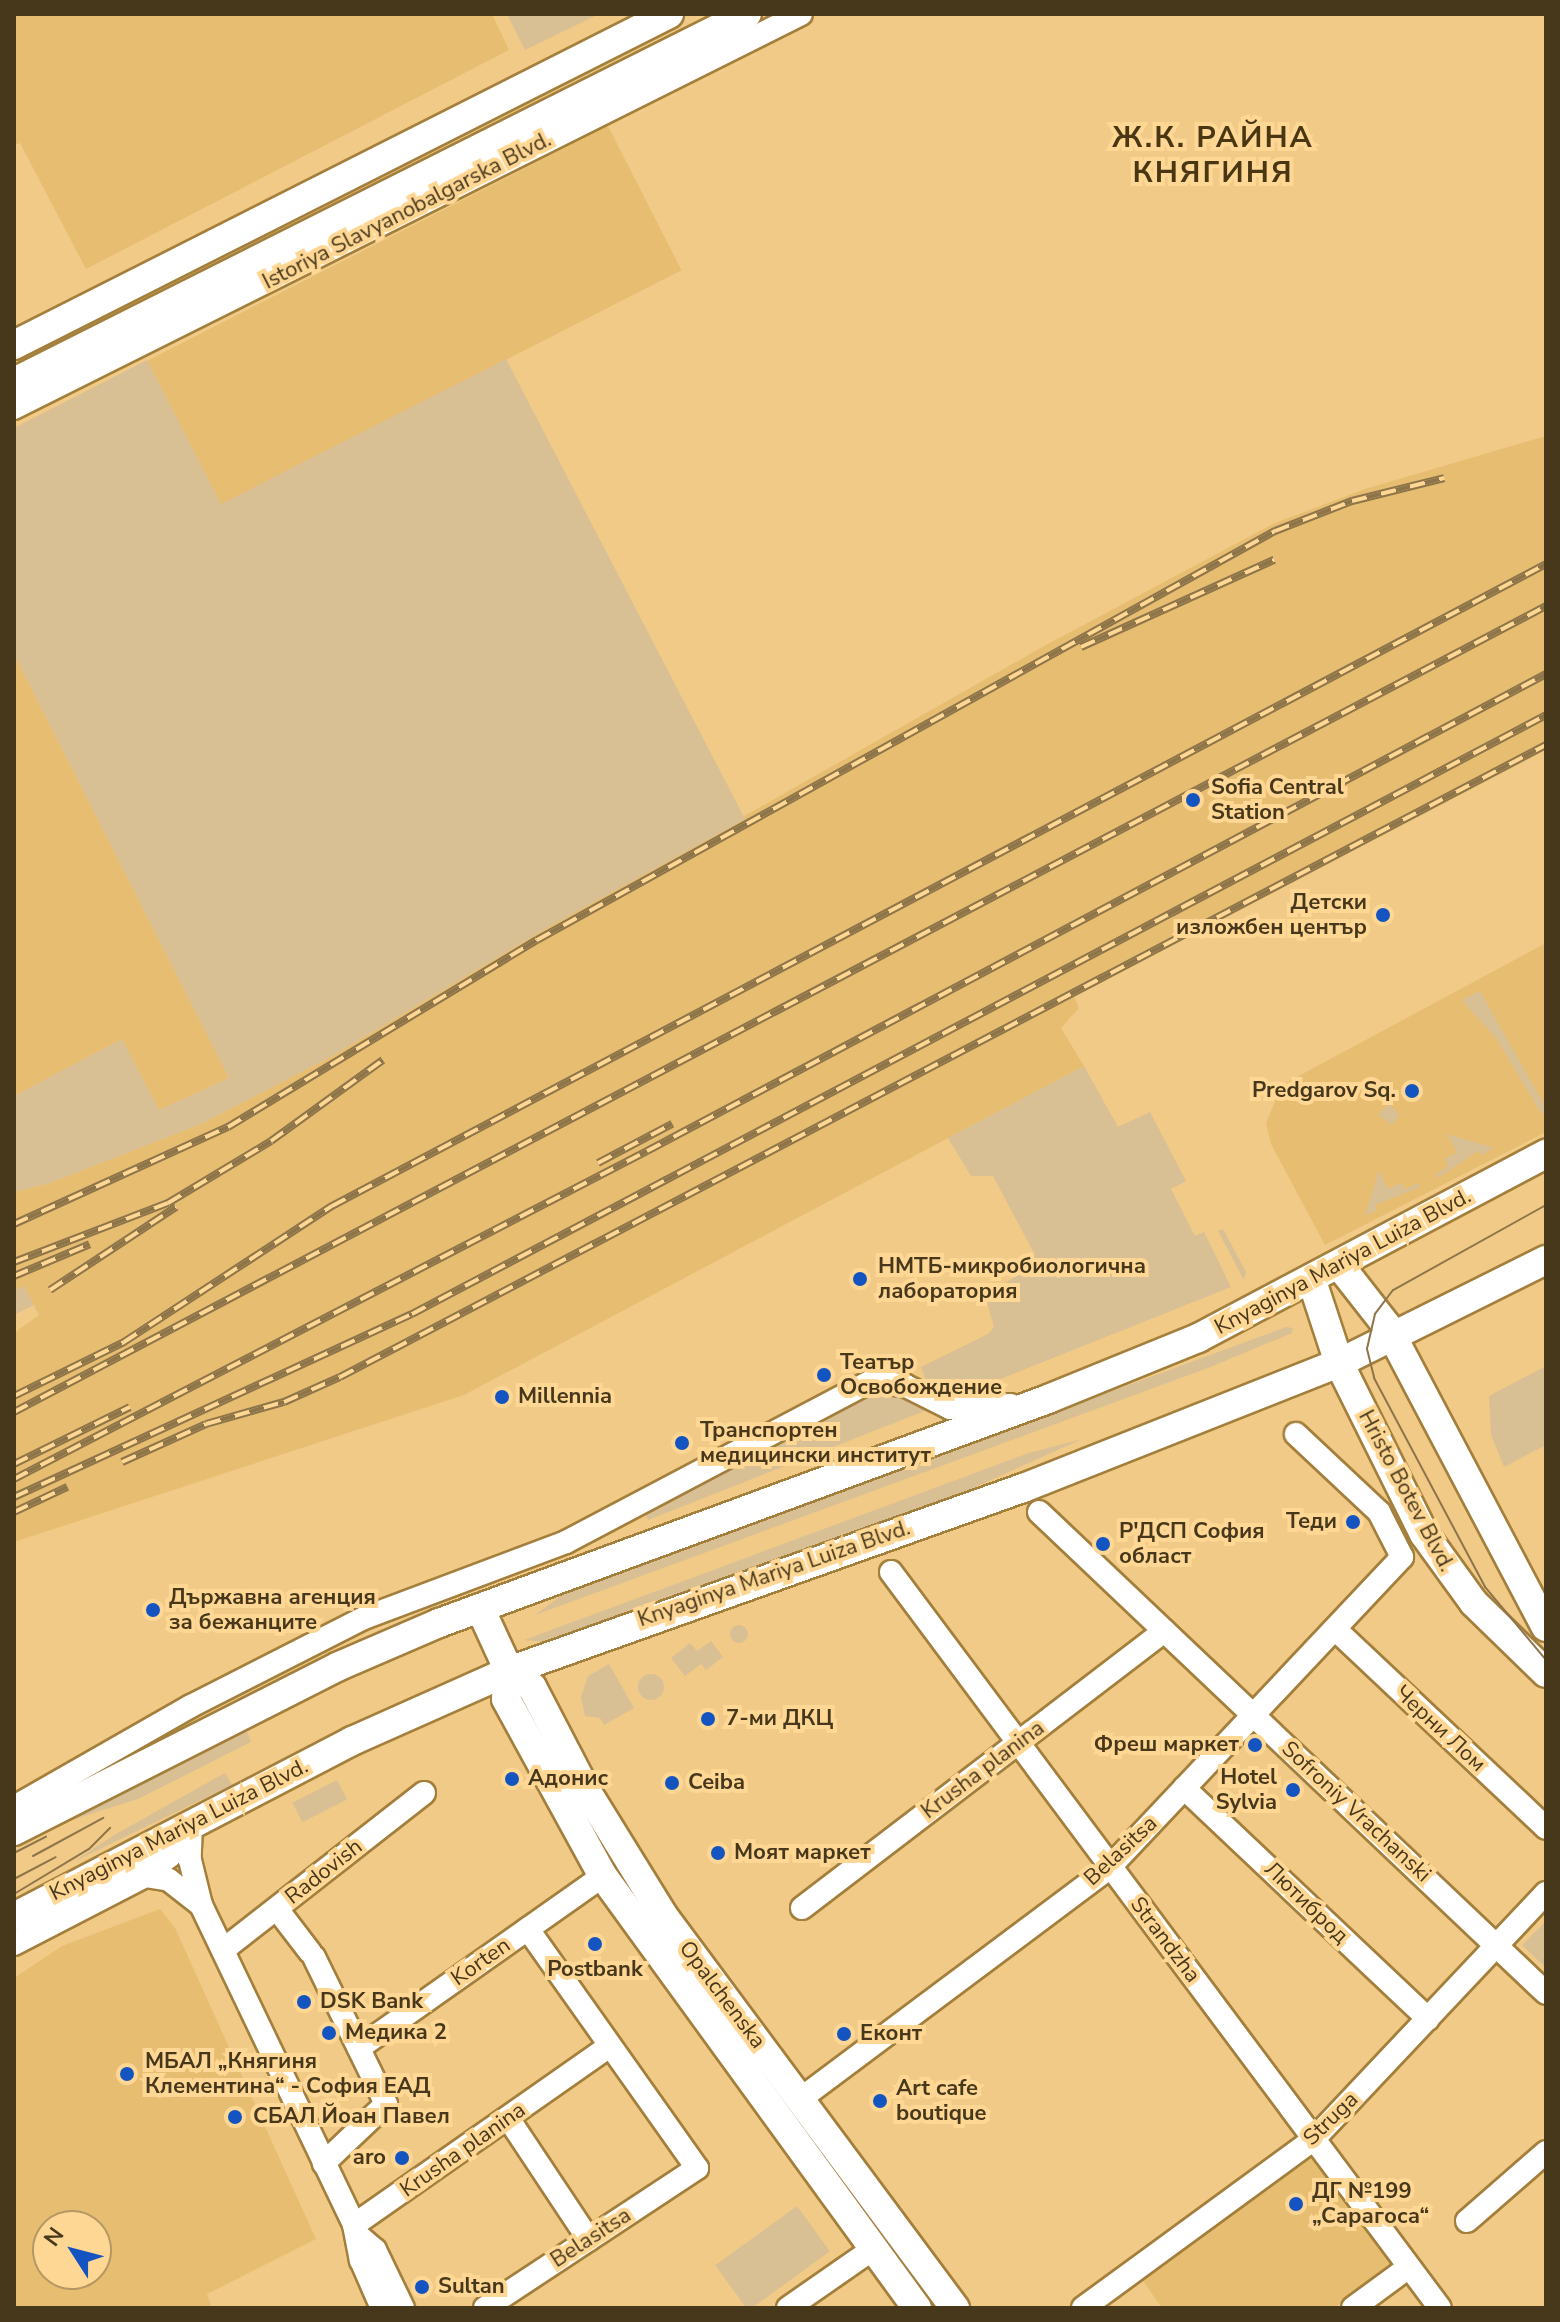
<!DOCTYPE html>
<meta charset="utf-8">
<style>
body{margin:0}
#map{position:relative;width:1560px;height:2322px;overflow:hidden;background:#f1ca87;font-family:"Nunito Sans",sans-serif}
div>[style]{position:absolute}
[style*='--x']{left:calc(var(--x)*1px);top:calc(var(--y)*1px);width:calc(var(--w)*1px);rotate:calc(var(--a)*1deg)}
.built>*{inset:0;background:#e7bd72;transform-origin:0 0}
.green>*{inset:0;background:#d9bf94;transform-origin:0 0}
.round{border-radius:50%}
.roads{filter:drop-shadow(2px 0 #a37f3c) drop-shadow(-2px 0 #a37f3c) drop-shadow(0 2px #a37f3c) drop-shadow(0 -2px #a37f3c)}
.minor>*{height:22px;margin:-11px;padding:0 11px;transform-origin:11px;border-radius:11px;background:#fff}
.major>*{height:28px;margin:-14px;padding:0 14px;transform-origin:14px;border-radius:14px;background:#fff}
.tram>*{height:2px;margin:-1px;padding:0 1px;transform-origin:1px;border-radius:1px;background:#8e7549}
.rail>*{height:8px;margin-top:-4px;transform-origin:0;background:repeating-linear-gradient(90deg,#ffd794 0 15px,#8e7549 0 30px);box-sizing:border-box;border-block:2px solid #8e7549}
.dots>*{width:22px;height:22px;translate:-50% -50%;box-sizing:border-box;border:4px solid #ffd794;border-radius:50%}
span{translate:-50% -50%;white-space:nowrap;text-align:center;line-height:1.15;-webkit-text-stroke:8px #ffd794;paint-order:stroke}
.street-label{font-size:22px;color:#47381c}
.poi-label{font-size:22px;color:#47381c;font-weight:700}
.left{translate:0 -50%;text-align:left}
.right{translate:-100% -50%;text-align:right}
.district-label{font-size:30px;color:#493612;font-weight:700;letter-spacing:2px}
.frame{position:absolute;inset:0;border:16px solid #47381c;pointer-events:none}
.north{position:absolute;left:32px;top:2210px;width:80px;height:80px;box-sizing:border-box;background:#ffd794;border:2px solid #b59764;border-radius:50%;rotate:306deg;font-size:22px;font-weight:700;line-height:32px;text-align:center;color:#47381c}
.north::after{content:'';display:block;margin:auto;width:28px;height:36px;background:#1454c0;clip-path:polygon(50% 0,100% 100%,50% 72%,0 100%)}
</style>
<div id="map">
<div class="built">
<div style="clip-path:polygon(14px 14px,492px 14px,509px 50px,86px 269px,20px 143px,14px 145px)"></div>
<div style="left:608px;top:126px;width:162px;height:517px;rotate:63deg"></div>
<div style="clip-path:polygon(1546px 436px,1546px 750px,1074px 997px,1079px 1008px,1061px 1028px,1084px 1066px,464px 1395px,14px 1542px,14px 1333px,39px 1315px,24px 1286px,14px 1290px,14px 1192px,50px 1183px,201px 1124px,334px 1055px,543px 930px,1046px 645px,1275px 523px,1365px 489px)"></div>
<div style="clip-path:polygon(14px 654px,229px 1078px,159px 1110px,122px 1039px,14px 1096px)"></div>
<div style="clip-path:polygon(1546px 943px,1546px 1132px,1325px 1245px,1271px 1144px,1266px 1123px,1282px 1085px)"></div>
<div style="clip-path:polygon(evenodd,160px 1909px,175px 1928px,316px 2239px,207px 2294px,212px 2308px,14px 2308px,14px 1978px,62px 1946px,160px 1909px,96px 2226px,96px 2274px,48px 2274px,48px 2226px,96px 2226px)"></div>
<div style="clip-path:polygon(1316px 2147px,1398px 2261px,1334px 2308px,1162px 2308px,1138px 2274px)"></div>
</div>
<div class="green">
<div style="clip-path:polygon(507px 14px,599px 14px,525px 50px)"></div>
<div style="clip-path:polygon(506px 359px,745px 819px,543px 930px,334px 1055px,201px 1124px,50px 1183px,14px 1192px,14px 1096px,122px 1039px,159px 1110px,229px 1078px,14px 654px,14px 428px,147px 360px,221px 504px)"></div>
<div style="clip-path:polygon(1480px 991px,1546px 1108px,1542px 1115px,1496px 1038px,1464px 1003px,1463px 999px)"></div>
<div style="clip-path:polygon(1084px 1066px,1118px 1127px,1150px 1112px,1186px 1181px,1171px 1189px,1195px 1236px,1204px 1232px,1231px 1287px,953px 1398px,926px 1380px,921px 1367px,988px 1334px,994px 1327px,985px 1295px,1020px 1274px,1035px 1255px,993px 1176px,971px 1176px,948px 1138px)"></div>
<div style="clip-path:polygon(1389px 1104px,1400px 1115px,1392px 1125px,1378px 1115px)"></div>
<div style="clip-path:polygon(1447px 1134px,1494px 1148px,1481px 1155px,1478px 1151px,1438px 1178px,1436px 1173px,1448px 1167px,1445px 1159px,1457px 1152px)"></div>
<div style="clip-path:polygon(1379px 1170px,1388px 1189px,1401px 1183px,1405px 1190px,1418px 1183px,1420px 1187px,1375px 1205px,1377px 1210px,1365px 1216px)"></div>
<div style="clip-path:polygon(1223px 1229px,1246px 1272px,1244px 1280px,1218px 1231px)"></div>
<div style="clip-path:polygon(24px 1286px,34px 1305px,14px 1315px,14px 1290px)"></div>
<div style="clip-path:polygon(1286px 1327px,1293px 1328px,1292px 1333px,1208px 1368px,535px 1615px,566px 1592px)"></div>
<div style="clip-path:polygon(1546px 1366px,1546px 1445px,1504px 1467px,1491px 1435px,1489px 1396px)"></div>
<div style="clip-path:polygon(884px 1387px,927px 1410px,648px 1520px,646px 1515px,869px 1390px)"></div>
<div style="clip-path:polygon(1082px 1439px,960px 1494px,546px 1642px,524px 1640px,1029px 1453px)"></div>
<div class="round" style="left:730px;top:1625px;width:18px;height:18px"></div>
<div style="clip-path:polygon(711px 1641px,723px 1657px,706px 1670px,701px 1664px,685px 1676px,671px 1658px,690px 1643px,697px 1651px)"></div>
<div style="clip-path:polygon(609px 1664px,634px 1708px,604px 1725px,600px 1718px,585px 1716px,581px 1697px,588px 1676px)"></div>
<div class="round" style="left:638px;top:1674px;width:26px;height:26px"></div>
<div style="clip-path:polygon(246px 1729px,251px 1742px,138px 1799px,65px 1822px)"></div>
<div style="clip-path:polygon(225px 1773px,232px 1785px,73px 1862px,116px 1834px)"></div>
<div style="left:337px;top:1780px;width:22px;height:50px;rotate:63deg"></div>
<div style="clip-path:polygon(1546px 1921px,1546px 1968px,1522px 1945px)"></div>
<div style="left:797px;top:2206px;width:56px;height:101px;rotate:54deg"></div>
</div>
<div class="roads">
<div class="minor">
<div style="--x:14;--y:408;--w:880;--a:-26.59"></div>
<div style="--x:1039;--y:1512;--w:699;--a:43.49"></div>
<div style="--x:891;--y:1572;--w:918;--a:53.28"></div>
<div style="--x:1335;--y:1629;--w:290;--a:43.3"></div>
<div style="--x:1184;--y:1788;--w:336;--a:43.4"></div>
<div style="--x:14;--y:1807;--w:204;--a:-29.7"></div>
<div style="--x:191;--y:1706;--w:194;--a:-27"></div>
<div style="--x:364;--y:1618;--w:216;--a:-20.6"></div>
<div style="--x:566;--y:1542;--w:346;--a:-27.8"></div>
<div style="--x:872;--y:1381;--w:34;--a:8"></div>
<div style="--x:906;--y:1386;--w:49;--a:26.6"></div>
<div style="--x:950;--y:1408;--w:61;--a:-2.8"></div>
<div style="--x:191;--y:1822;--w:38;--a:92"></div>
<div style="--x:190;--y:1860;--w:46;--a:76.3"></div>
<div style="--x:201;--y:1905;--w:355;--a:64.4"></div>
<div style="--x:354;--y:2225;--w:36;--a:79"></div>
<div style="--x:361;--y:2260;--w:52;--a:66.4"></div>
<div style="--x:145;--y:1876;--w:24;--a:9"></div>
<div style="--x:169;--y:1880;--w:41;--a:38"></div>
<div style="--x:802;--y:1908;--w:456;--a:-37.4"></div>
<div style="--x:277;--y:1909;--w:54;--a:52.5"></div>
<div style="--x:14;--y:1944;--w:148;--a:-27.4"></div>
<div style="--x:145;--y:1876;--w:32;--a:-39"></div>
<div style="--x:170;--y:1856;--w:36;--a:-58"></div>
<div style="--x:223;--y:1950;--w:255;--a:-38"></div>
<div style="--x:314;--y:1957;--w:164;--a:63.9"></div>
<div style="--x:386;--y:2104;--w:86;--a:136.4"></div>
<div style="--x:359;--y:2048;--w:299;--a:-35.2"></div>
<div style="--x:799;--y:2100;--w:389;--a:-36.8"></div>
<div style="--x:1110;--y:1867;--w:426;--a:-46.7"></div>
<div style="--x:1402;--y:1557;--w:51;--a:-117.1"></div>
<div style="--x:1379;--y:1512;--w:114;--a:-136.8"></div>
<div style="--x:508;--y:2118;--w:146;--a:56.4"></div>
<div style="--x:1467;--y:2221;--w:105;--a:-41.1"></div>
<div style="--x:354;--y:2225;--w:312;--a:-35"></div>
<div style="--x:360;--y:2237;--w:20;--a:41"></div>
<div style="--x:375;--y:2250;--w:64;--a:64.2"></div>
<div style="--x:485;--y:2308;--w:254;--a:-33.4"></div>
<div style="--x:697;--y:2168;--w:293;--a:-125.3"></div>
<div style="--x:788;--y:2308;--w:103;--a:-34.8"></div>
<div style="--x:1083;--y:2308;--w:286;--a:-36.2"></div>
<div style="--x:1314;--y:2139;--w:338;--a:-46.7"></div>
<div style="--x:1353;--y:2308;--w:69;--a:-36.2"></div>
</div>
<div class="major">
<div style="--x:14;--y:345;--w:734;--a:-26.81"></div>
<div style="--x:14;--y:382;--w:820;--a:-26.66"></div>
<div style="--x:1340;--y:1266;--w:76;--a:51.9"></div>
<div style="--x:1387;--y:1326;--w:340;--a:62.2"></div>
<div style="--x:1312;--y:1281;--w:86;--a:71.8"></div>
<div style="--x:1339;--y:1363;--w:191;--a:63.6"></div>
<div style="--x:1424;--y:1534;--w:85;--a:54.1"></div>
<div style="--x:1474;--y:1603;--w:100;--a:44.2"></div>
<div style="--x:480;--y:1608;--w:69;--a:65.3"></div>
<div style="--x:509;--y:1671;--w:28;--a:35"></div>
<div style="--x:532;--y:1687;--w:113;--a:62.5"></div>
<div style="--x:584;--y:1787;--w:150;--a:58.3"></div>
<div style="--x:663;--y:1915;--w:490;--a:53.4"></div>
<div style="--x:509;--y:1671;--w:28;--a:96"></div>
<div style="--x:506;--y:1699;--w:202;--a:61.3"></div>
<div style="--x:603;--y:1876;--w:534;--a:53.99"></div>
<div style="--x:14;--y:1831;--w:364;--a:-26.9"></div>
<div style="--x:339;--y:1666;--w:109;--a:-23.3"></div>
<div style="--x:439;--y:1623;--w:649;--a:-20.19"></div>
<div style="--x:1048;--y:1399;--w:162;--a:-22.1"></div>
<div style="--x:1198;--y:1338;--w:394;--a:-27.9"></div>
<div style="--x:14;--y:1917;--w:381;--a:-27.5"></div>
<div style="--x:352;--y:1741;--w:172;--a:-24"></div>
<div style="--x:509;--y:1671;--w:546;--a:-19.6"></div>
<div style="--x:1023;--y:1488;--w:340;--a:-21.6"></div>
<div style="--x:1339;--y:1363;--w:231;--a:-26.5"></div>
</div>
</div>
<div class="tram">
<div style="--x:1546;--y:1205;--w:175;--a:150.9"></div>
<div style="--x:1393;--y:1290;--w:30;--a:127"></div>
<div style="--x:1375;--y:1314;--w:36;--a:103"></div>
<div style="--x:1367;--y:1349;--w:30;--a:76"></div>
<div style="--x:1374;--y:1378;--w:237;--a:62"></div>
<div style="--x:1485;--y:1587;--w:95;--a:50.1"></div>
<div style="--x:14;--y:1853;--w:36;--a:-27"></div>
<div style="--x:33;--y:1856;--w:80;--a:-28.5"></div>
<div style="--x:14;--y:1879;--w:47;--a:-27.6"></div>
<div style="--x:14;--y:1894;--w:87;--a:-31"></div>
<div style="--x:89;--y:1849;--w:30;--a:-45"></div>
</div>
<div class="rail">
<div style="--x:1081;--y:647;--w:212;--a:-24.3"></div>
<div style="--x:598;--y:1163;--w:84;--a:-27.8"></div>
<div style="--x:14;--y:1224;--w:235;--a:-24.4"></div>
<div style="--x:228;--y:1127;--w:361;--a:-31.2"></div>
<div style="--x:537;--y:940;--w:844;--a:-29"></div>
<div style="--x:1275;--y:531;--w:83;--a:-21.3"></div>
<div style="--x:1352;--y:501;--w:95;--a:-14"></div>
<div style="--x:14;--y:1262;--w:165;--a:-21"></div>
<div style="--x:168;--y:1203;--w:120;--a:-31"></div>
<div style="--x:271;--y:1141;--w:138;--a:-35.9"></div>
<div style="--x:14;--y:1276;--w:82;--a:-22.8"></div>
<div style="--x:50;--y:1290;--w:151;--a:-33.4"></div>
<div style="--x:14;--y:1396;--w:123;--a:-26.1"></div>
<div style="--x:124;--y:1342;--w:249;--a:-33.2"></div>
<div style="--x:332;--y:1206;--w:1373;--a:-27.87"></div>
<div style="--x:14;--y:1412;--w:1731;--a:-27.75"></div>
<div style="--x:122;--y:1462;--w:92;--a:-24.3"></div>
<div style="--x:206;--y:1424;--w:81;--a:-15.8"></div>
<div style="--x:284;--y:1402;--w:61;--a:-24.1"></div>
<div style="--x:340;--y:1377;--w:1362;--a:-27.66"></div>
<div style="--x:14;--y:1464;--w:129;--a:-26.2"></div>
<div style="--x:14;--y:1479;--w:713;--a:-27.39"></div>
<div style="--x:647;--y:1151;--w:1018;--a:-27.95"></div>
<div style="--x:14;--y:1497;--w:438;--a:-24.7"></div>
<div style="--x:412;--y:1314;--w:1282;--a:-27.84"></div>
<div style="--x:14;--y:1512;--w:59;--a:-25.3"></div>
</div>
<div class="dots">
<div style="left:1193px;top:800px;background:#1454c0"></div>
<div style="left:1383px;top:915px;background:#1454c0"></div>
<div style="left:1412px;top:1091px;background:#1454c0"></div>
<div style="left:860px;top:1279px;background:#1454c0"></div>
<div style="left:824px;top:1375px;background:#1454c0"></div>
<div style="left:502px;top:1397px;background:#1454c0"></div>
<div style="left:682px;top:1443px;background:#1454c0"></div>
<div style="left:1353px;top:1522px;background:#1454c0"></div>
<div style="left:1103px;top:1544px;background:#1454c0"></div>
<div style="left:153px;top:1610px;background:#1454c0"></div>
<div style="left:708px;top:1719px;background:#1454c0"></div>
<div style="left:1255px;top:1745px;background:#1454c0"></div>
<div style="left:512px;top:1779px;background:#1454c0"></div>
<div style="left:672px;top:1783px;background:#1454c0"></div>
<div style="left:1293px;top:1790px;background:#1454c0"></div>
<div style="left:718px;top:1853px;background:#1454c0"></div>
<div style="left:595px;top:1944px;background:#1454c0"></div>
<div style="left:304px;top:2002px;background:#1454c0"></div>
<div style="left:329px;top:2033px;background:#1454c0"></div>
<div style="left:844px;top:2034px;background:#1454c0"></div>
<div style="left:127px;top:2074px;background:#1454c0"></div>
<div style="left:880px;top:2101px;background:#1454c0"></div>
<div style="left:235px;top:2117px;background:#1454c0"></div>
<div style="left:402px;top:2158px;background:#1454c0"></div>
<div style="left:1296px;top:2204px;background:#1454c0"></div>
<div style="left:422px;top:2287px;background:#1454c0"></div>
</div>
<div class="street-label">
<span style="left:407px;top:211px;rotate:-27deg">Istoriya Slavyanobalgarska Blvd.</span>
<span style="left:1343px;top:1262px;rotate:-28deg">Knyaginya Mariya Luiza Blvd.</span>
<span style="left:1406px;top:1491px;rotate:62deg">Hristo Botev Blvd.</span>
<span style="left:774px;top:1574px;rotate:-19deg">Knyaginya Mariya Luiza Blvd.</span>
<span style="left:1440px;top:1729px;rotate:43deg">Черни Лом</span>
<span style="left:983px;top:1770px;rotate:-37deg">Krusha planina</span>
<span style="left:1356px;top:1812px;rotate:43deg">Sofroniy Vrachanski</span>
<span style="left:179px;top:1830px;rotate:-27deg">Knyaginya Mariya Luiza Blvd.</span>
<span style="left:1121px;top:1851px;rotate:-43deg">Belasitsa</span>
<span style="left:324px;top:1872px;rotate:-38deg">Radovish</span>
<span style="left:1306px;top:1903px;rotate:44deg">Лютиброд</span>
<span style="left:1165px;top:1940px;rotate:53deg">Strandzha</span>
<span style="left:481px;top:1962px;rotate:-35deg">Korten</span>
<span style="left:722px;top:1995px;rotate:53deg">Opalchenska</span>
<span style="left:1331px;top:2119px;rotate:-44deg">Struga</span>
<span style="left:463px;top:2150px;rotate:-35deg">Krusha planina</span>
<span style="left:591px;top:2238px;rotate:-33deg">Belasitsa</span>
</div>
<div class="poi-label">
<span class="left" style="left:1211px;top:800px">Sofia Central<br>Station</span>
<span class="right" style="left:1367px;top:915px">Детски<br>изложбен център</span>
<span class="right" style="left:1396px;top:1091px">Predgarov Sq.</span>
<span class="left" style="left:878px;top:1279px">НМТБ-микробиологична<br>лаборатория</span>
<span class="left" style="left:840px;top:1375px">Театър<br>Освобождение</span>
<span class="left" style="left:518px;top:1397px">Millennia</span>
<span class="left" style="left:700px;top:1443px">Транспортен<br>медицински институт</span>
<span class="right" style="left:1337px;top:1522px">Теди</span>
<span class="left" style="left:1119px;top:1544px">Р'ДСП София<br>област</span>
<span class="left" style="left:169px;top:1610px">Държавна агенция<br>за бежанците</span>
<span class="left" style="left:726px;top:1719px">7-ми ДКЦ</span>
<span class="right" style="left:1239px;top:1745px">Фреш маркет</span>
<span class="right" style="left:1277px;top:1790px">Hotel<br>Sylvia</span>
<span class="left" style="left:528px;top:1779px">Адонис</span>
<span class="left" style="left:688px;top:1783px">Ceiba</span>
<span class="left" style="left:734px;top:1853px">Моят маркет</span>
<span style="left:595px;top:1970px">Postbank</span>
<span class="left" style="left:320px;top:2002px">DSK Bank</span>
<span class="left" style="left:345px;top:2033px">Медика 2</span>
<span class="left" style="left:860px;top:2034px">Еконт</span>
<span class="left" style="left:145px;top:2074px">МБАЛ „Княгиня<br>Клементина“ - София ЕАД</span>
<span class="left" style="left:896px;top:2101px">Art cafe<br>boutique</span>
<span class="left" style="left:253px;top:2117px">СБАЛ Йоан Павел</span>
<span class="right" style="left:386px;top:2158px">aro</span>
<span class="left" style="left:1312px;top:2204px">ДГ №199<br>„Сарагоса“</span>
<span class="left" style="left:438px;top:2287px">Sultan</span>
</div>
<div class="district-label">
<span style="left:1213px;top:155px">Ж.К. РАЙНА<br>КНЯГИНЯ</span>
</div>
<div class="frame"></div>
<div class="north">N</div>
</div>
